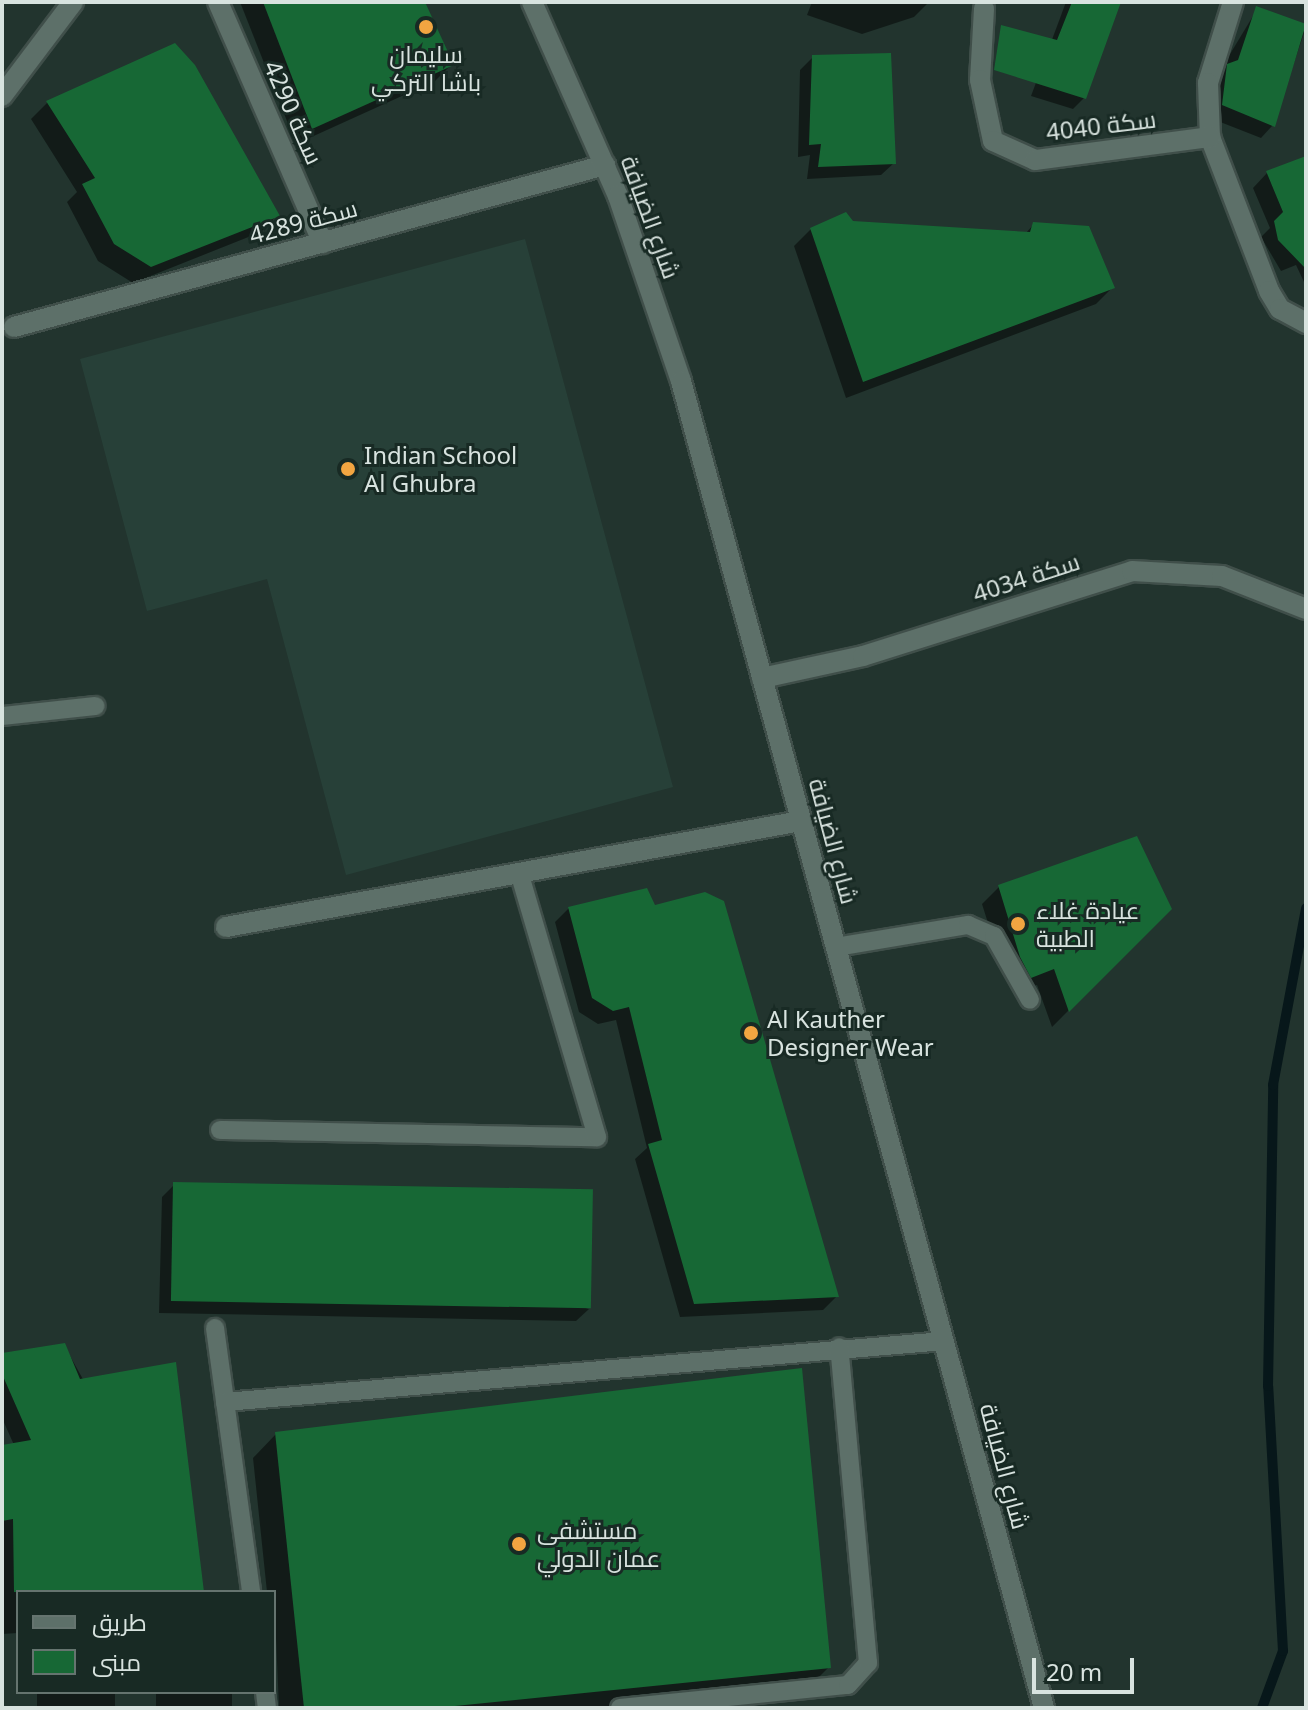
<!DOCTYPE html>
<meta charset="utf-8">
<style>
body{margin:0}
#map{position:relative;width:1308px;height:1710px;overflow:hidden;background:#22342e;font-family:"Noto Sans",Cairo,sans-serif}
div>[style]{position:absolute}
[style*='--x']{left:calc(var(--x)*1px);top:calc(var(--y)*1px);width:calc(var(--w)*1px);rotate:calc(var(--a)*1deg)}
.built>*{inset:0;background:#274038}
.shadow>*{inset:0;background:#0007;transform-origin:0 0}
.stream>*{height:10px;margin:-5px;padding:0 5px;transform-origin:5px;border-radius:5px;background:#07171a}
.building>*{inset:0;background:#176835;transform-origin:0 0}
.roads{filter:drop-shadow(2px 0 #404f4a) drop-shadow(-2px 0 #404f4a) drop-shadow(0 2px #404f4a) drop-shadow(0 -2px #404f4a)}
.lane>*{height:18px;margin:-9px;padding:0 9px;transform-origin:9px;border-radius:9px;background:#5d7069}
.street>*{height:20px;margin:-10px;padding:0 10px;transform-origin:10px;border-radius:10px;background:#5d7069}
.secondary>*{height:20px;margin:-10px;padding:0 10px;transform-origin:10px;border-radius:10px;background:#5d7069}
.dots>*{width:22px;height:22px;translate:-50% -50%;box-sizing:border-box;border:4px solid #182a24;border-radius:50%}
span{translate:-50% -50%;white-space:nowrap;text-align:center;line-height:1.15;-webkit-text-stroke:6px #182a24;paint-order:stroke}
.poi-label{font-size:24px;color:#d8e3df}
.left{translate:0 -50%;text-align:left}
.street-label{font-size:24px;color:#d8e3df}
.frame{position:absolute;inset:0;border:4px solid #d8e3df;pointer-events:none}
.legend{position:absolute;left:16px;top:1590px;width:260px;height:104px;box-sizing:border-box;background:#182a24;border:2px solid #65746f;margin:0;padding:10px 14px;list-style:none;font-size:24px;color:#d8e3df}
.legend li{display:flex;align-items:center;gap:16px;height:40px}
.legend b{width:40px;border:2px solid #65746f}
.scale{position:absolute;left:1032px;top:1658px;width:102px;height:36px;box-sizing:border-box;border:4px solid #d8e3df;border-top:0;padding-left:10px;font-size:24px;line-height:28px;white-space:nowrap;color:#d8e3df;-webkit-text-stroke:6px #182a24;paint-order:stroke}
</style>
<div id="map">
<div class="built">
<div style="clip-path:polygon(525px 239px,673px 787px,346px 875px,267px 579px,147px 611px,80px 359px)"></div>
</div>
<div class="shadow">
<div style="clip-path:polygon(240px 2px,423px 2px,451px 65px,435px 81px,296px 144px)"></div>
<div style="clip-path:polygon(812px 2px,929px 2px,914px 17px,862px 34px,807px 15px)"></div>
<div style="clip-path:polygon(1066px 2px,1118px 2px,1084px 98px,1073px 109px,1031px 96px)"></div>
<div style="clip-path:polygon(1256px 11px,1306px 27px,1273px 125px,1261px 138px,1210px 118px,1215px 79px)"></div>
<div style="clip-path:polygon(813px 57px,894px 163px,881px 175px,807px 179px,810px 155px,798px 157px,800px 70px)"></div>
<div style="clip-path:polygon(48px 102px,277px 215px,261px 232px,133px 283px,98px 261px,67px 202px,77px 192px,31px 119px)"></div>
<div style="clip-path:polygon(1306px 159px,1306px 281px,1304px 282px,1296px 265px,1281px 271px,1261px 237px,1270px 228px,1253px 188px,1267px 173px)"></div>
<div style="clip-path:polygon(852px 223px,1025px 234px,1034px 224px,1113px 287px,1096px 304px,846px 398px,794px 246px,811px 229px)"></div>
<div style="clip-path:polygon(999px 887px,1170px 909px,1052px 1027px,1037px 985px,1014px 993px,1004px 974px,982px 904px)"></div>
<div style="clip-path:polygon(569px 908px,837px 1296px,823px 1310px,680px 1317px,635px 1159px,647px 1148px,616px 1020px,598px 1024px,579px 1012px,555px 922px)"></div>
<div style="clip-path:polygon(174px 1185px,589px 1309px,576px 1321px,159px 1313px,162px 1197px)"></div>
<div style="clip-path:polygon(64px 1345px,201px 1592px,18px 1592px,18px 1633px,2px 1634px,2px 1447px,14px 1445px,2px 1418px,2px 1356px)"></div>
<div style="clip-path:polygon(276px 1434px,829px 1667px,805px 1691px,633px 1708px,279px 1708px,274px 1592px,267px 1592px,253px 1458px)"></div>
<div style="left:37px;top:1692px;width:78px;height:16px"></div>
<div style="left:156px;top:1692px;width:76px;height:16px"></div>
</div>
<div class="stream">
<div style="--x:1262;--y:1708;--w:61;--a:-69.8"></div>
<div style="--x:1283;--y:1651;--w:265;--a:-93.2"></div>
<div style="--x:1268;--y:1386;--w:301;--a:-89"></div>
<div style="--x:1273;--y:1085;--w:180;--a:-79.4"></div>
</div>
<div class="building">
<div style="clip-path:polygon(263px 2px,425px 2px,454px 65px,312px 129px)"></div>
<div style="clip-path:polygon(1072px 2px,1121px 2px,1086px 99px,994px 70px,1001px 25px,1057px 40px)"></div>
<div style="clip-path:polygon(1256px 6px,1306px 24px,1275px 127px,1222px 105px,1227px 64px,1238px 60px)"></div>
<div style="clip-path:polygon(175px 43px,195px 65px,280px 216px,151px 267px,114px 244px,82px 184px,95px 178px,46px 101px)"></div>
<div style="clip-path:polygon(891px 53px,896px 164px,818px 167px,821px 144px,809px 145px,812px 55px)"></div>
<div style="clip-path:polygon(1306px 156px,1306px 269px,1278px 240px,1274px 221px,1283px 212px,1266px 171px)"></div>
<div style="clip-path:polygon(846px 212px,853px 221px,1030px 232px,1033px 222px,1089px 226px,1115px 288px,863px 382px,810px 228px)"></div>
<div style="clip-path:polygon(1137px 836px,1172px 909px,1069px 1012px,1054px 969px,1031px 978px,1020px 957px,998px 885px)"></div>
<div style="clip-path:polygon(647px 888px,655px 905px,705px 892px,724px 901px,839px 1297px,694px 1304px,648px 1144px,662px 1140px,629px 1007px,613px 1011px,592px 998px,568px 907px)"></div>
<div style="left:173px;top:1182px;width:420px;height:119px;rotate:1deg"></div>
<div style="clip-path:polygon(65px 1343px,80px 1379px,176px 1362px,204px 1592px,14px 1592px,13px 1519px,2px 1521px,2px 1445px,31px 1440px,2px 1374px,2px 1353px)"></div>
<div style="clip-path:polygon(802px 1368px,831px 1668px,435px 1708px,304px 1708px,275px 1432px)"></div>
</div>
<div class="roads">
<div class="lane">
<div style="--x:2;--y:716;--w:94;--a:-6.1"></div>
<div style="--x:836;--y:947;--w:134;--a:-9.5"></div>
<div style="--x:968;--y:925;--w:28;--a:23"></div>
<div style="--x:994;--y:936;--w:73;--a:60.6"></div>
<div style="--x:220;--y:1130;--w:377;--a:1.1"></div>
<div style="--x:597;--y:1137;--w:276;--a:-106.4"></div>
<div style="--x:215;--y:1328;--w:266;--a:82.2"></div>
<div style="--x:225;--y:1402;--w:722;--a:-4.85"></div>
<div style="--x:265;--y:1692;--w:16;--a:83"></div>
<div style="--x:620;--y:1708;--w:229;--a:-5.8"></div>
<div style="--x:848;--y:1685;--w:30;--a:-48"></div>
<div style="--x:868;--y:1663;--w:317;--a:-95.2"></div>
</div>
<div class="street">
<div style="--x:218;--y:2;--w:263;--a:66.5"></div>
<div style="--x:1233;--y:2;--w:85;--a:107.2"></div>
<div style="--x:1208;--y:83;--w:54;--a:87.9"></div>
<div style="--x:1210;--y:137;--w:165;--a:69"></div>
<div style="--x:1269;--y:291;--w:21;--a:59"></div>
<div style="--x:1280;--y:309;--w:30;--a:28"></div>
<div style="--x:984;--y:9;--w:71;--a:93.2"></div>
<div style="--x:980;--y:80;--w:62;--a:78"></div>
<div style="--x:993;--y:141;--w:46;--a:24.3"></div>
<div style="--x:1035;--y:160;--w:177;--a:-7.5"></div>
<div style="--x:2;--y:96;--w:118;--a:-52.9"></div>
<div style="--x:14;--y:327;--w:613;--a:-15.33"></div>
<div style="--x:762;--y:678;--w:103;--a:-12.3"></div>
<div style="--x:863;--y:656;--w:282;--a:-17.5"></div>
<div style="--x:1132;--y:571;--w:90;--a:3.2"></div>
<div style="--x:1222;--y:576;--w:90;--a:21.4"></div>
<div style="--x:226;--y:927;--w:585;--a:-10.45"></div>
</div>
<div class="secondary">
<div style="--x:532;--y:2;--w:212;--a:66.1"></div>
<div style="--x:618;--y:196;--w:195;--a:71.2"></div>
<div style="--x:681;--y:381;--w:1376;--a:74.7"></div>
</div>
</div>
<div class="dots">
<div style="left:426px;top:27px;background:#f2a541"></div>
<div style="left:348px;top:469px;background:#f2a541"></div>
<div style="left:1018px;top:924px;background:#f2a541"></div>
<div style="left:751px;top:1033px;background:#f2a541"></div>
<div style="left:519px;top:1544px;background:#f2a541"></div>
</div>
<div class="poi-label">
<span style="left:426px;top:68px">سليمان<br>باشا التركي</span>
<span class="left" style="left:364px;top:469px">Indian School<br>Al Ghubra</span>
<span class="left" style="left:1036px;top:924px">عيادة غلاء<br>الطبية</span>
<span class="left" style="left:767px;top:1033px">Al Kauther<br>Designer Wear</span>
<span class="left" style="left:537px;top:1544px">مستشفى<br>عمان الدولي</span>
</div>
<div class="street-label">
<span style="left:294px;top:112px;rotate:66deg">سكة 4290</span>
<span style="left:1101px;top:125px;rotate:-7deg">سكة 4040</span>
<span style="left:651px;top:217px;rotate:70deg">شارع الضيافة</span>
<span style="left:303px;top:221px;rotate:-15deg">سكة 4289</span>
<span style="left:1026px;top:577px;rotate:-18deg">سكة 4034</span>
<span style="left:834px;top:841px;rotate:75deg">شارع الضيافة</span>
<span style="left:1005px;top:1466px;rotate:75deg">شارع الضيافة</span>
</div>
<div class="frame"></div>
<ul class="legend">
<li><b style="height:10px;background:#5d7069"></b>طريق</li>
<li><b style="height:22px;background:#176835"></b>مبنى</li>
</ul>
<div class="scale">20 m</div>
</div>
